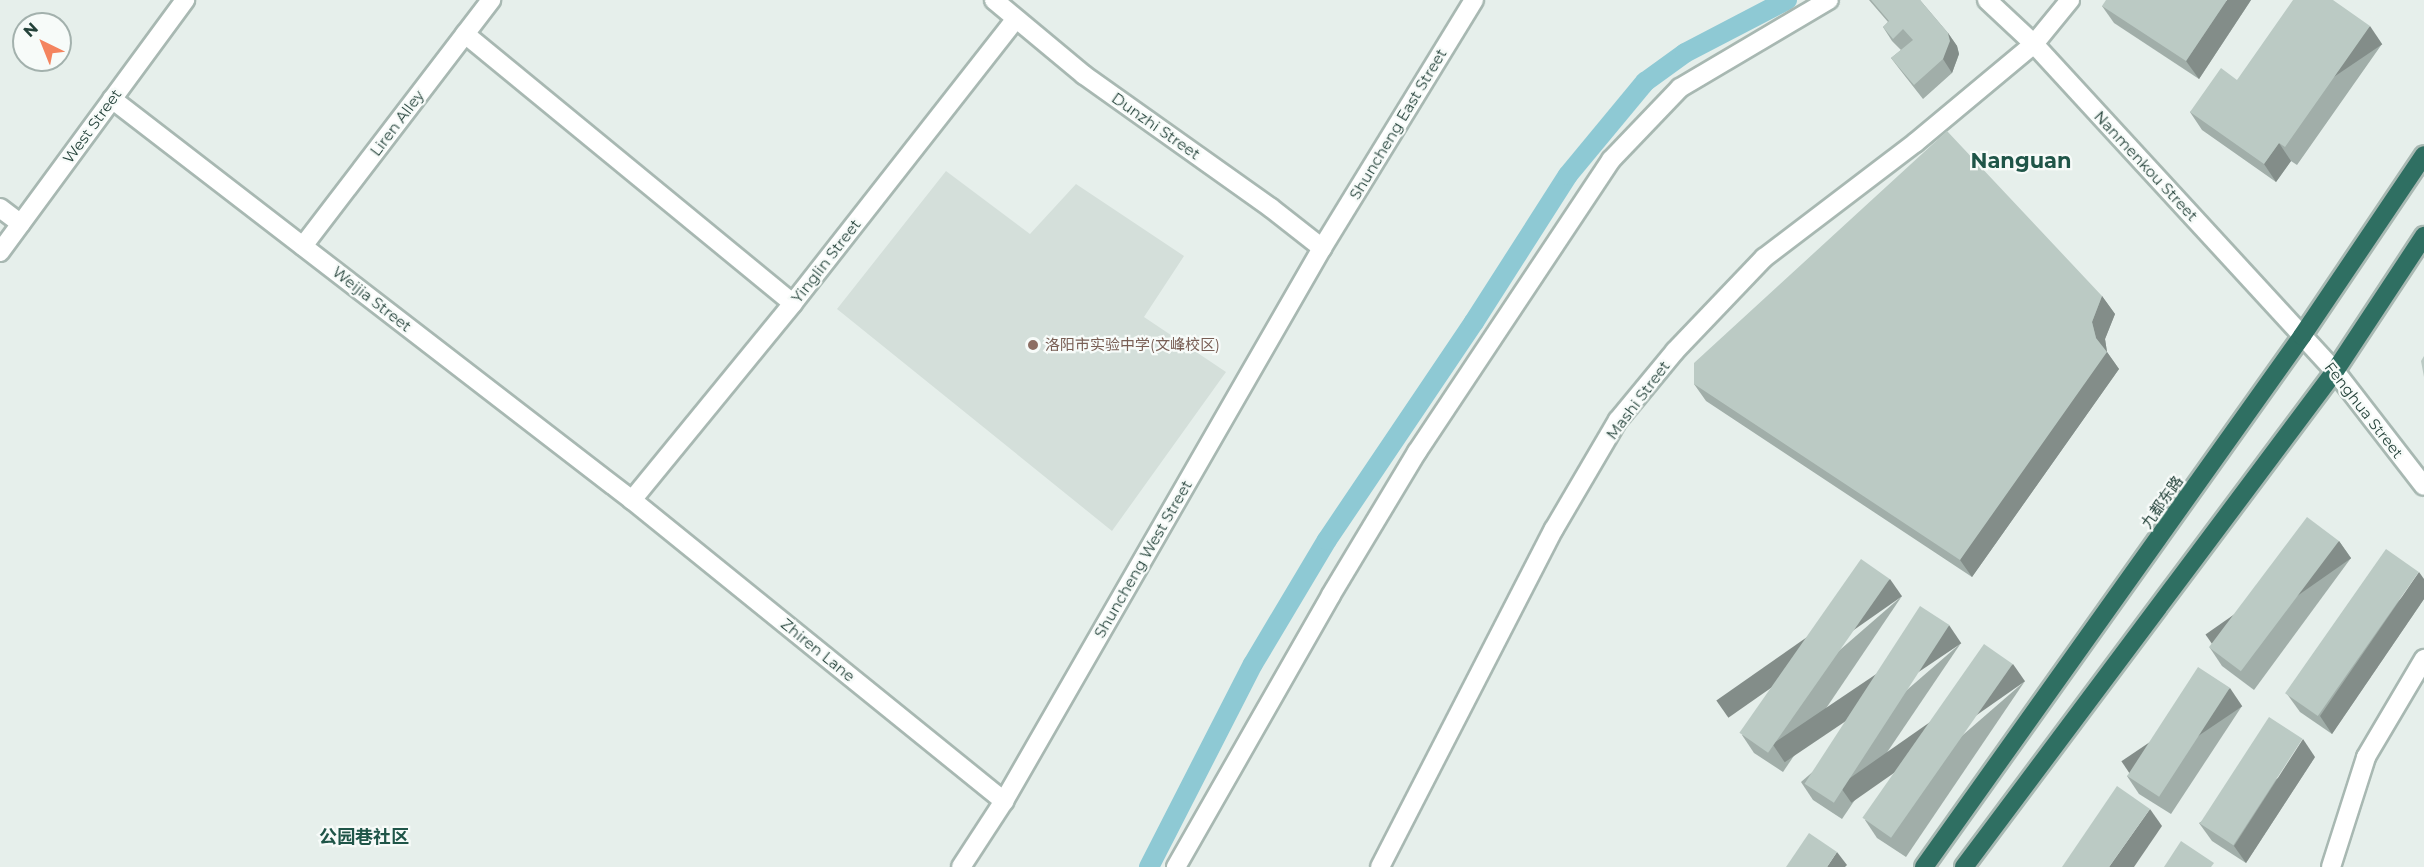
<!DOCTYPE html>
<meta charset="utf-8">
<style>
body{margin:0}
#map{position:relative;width:2424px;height:867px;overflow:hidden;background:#e6efeb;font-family:Montserrat,"Noto Sans SC",sans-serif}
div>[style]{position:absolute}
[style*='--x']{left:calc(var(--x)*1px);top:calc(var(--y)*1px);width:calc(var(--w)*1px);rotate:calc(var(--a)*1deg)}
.built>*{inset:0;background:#d4dfda}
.canal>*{height:20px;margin:-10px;padding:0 10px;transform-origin:10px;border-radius:10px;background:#8ec9d4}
.roads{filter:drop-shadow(2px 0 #a8b8b2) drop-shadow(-2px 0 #a8b8b2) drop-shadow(0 2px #a8b8b2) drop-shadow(0 -2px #a8b8b2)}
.street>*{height:18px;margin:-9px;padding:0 9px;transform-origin:9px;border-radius:9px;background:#fff}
.highway>*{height:18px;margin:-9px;padding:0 9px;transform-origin:9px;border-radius:9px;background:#2f6f62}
.wall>*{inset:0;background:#a1aea9}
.shaded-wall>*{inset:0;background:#838d89;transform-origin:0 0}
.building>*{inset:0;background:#bbcac4;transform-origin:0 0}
.dots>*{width:16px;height:16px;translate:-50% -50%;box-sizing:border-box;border:3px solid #f7fbf9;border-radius:50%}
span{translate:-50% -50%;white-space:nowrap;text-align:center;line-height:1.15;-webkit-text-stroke:4.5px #f7fbf9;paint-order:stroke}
.street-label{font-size:15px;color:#24423a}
.education-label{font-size:15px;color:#785e54}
.left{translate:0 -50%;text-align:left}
.quarter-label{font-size:18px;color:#1f5548;font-weight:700}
.district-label{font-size:21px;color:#1f5548;font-weight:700}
.north{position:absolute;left:12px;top:12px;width:60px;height:60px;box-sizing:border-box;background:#f7fbf9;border:2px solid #a3b1ad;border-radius:50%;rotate:317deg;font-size:16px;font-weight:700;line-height:24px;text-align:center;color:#24423a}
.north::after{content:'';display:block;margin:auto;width:21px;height:27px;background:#f4845f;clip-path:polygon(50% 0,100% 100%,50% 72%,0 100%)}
</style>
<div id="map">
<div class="built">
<div style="clip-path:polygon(946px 171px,1030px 234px,1076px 184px,1184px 256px,1144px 317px,1226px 372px,1112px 531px,837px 309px)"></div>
</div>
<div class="canal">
<div style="--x:1149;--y:867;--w:228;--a:-62.9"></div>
<div style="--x:1253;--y:664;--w:144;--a:-59.2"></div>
<div style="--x:1327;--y:540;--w:263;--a:-56"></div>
<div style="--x:1474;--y:322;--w:174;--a:-57.4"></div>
<div style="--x:1568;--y:175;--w:121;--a:-50.4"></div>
<div style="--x:1645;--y:82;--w:49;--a:-35.9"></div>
<div style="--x:1685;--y:53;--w:115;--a:-27.5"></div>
</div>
<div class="roads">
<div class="street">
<div style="--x:994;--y:0;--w:117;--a:39.8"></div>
<div style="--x:1084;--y:75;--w:229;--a:35.4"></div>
<div style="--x:1271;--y:208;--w:65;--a:38.1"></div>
<div style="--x:1987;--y:0;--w:64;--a:43.1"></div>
<div style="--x:2034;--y:44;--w:444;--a:47.4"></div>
<div style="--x:2335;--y:371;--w:145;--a:52.3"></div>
<div style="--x:465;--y:34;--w:424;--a:39.4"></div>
<div style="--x:112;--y:99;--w:657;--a:37.64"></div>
<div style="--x:632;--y:500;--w:479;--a:39"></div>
<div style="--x:0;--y:208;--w:26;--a:37"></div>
<div style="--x:303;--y:246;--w:310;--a:-52.6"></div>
<div style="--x:0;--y:252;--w:313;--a:-53.7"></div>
<div style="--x:632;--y:500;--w:254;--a:-50.7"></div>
<div style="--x:793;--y:303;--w:361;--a:-51.9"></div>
<div style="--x:961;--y:867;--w:79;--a:-56.9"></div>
<div style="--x:1004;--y:801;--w:638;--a:-60.1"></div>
<div style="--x:1322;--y:248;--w:291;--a:-58.5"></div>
<div style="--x:1176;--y:867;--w:313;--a:-60.3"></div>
<div style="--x:1331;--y:595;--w:167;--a:-59"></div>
<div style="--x:1417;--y:452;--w:351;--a:-56.4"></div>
<div style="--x:1611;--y:160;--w:100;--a:-46.2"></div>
<div style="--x:1680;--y:88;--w:173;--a:-30.6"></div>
<div style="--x:1380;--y:867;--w:380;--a:-62.8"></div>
<div style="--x:1554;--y:529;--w:126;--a:-59.6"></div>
<div style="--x:1618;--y:420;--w:89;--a:-50.4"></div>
<div style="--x:1675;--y:351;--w:129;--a:-46.3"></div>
<div style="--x:1764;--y:258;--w:190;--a:-37.3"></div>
<div style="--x:1915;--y:143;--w:155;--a:-39.8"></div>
<div style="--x:2034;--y:44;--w:57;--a:-50.7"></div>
<div style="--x:2331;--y:867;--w:115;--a:-72.3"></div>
<div style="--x:2366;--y:757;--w:114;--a:-59.4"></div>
</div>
<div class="highway">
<div style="--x:1924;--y:867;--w:652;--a:-54.55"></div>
<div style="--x:2302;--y:336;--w:218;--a:-56"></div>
<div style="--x:1964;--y:867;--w:619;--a:-53.2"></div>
<div style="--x:2335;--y:371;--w:162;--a:-56.6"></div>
</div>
</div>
<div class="wall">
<div style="clip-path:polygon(1869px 0,1920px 0,1948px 33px,1957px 46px,1959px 54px,1952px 73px,1923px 99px,1901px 71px,1891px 58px,1901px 50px,1892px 41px,1883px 27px,1888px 22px)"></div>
<div style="clip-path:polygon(2251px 0,2199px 79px,2114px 23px,2102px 6px)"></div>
<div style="clip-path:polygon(2382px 44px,2297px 165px,2291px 161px,2276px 182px,2202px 130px,2190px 112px,2237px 80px)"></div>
<div style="clip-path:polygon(2102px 296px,2115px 314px,2105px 339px,2107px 352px,2119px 369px,1972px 577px,1706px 401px,1694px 384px)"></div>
<div style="clip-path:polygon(2339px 541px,2351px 558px,2254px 690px,2222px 666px,2210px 648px)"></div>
<div style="clip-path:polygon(2424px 579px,2424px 599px,2332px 734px,2300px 712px,2287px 694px)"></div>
<div style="clip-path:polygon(1902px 596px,1783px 772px,1754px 753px,1742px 735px)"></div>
<div style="clip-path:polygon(1961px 643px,1842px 819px,1813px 800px,1801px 782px)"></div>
<div style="clip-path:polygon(2025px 681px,1906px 857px,1877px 838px,1865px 820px)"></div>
<div style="clip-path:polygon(2242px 706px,2171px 814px,2139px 794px,2127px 776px)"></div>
<div style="clip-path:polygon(2315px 757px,2246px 863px,2212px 841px,2199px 823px)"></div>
</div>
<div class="shaded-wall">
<div style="clip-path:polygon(2227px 0,2251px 0,2199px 79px,2186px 61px)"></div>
<div style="left:2370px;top:26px;width:22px;height:148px;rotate:56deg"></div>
<div style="clip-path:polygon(1948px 33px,1957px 46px,1959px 54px,1952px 73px,1943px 59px)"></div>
<div style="clip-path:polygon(2279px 143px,2291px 161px,2276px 182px,2264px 164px)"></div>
<div style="clip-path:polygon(2102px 296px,2115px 314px,2105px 339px,2107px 352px,2119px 369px,1972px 577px,1960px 560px,2096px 338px,2092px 322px)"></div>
<div style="left:2339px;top:541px;width:21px;height:163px;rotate:55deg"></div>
<div style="clip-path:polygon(2419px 572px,2424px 579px,2424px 599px,2332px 734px,2320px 716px)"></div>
<div style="left:1890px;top:579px;width:21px;height:212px;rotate:55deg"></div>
<div style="left:1949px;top:625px;width:22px;height:213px;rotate:56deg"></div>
<div style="left:2013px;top:664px;width:21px;height:212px;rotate:55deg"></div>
<div style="left:2230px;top:688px;width:22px;height:131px;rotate:56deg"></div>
<div style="clip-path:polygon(2303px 739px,2315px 757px,2246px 863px,2234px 846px)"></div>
<div style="clip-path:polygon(2150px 809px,2162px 826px,2134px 867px,2109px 867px)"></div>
<div style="clip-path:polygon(1837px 852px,1847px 865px,1845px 867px,1827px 867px)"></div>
</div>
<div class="building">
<div style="clip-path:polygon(1871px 0,1920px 0,1948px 33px,1950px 41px,1943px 59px,1914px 85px,1891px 58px,1913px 40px,1903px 29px,1893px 39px,1883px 27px,1889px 21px)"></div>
<div style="clip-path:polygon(2106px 0,2227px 0,2186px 61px,2102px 6px)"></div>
<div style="clip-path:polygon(2293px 0,2333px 0,2370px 26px,2285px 147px,2279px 143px,2264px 164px,2190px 112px,2221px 68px,2237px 80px)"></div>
<div style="clip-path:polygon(1947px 131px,2102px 296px,2092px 322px,2096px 338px,2107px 352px,1960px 560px,1694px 384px,1694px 363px)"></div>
<div style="clip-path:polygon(2424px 356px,2424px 377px,2421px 361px)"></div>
<div style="left:2307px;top:517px;width:40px;height:163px;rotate:37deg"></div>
<div style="left:2386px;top:549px;width:40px;height:176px;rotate:35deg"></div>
<div style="left:1861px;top:559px;width:35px;height:212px;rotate:35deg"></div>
<div style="left:1920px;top:606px;width:35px;height:212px;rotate:33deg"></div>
<div style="left:1984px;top:644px;width:35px;height:212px;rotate:35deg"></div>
<div style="left:2198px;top:667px;width:38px;height:130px;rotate:33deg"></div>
<div style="left:2269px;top:717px;width:40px;height:127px;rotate:33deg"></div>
<div style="clip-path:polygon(2117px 786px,2150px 809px,2109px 867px,2062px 867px)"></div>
<div style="clip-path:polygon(1809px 833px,1837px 852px,1827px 867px,1786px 867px)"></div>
<div style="clip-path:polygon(2181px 841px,2214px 863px,2211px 867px,2164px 867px)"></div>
</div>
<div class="dots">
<div style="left:1033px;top:345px;background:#8d6e63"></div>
</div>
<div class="street-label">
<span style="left:397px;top:123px;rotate:-53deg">Liren Alley</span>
<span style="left:1398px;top:124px;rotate:-59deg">Shuncheng East Street</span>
<span style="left:92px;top:126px;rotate:-54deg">West Street</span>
<span style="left:1156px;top:126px;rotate:35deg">Dunzhi Street</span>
<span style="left:2146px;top:166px;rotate:47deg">Nanmenkou Street</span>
<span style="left:826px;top:261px;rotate:-52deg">Yinglin Street</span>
<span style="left:372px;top:299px;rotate:38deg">Weijia Street</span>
<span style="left:1638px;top:400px;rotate:-53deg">Mashi Street</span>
<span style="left:2364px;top:410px;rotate:52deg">Fenghua Street</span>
<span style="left:2162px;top:502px;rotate:-55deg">九都东路</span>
<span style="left:1143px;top:559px;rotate:-60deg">Shuncheng West Street</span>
<span style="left:818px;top:650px;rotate:39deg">Zhiren Lane</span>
</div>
<div class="education-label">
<span class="left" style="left:1045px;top:345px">洛阳市实验中学(文峰校区)</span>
</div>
<div class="quarter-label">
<span style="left:364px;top:837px">公园巷社区</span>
</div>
<div class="district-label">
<span style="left:2021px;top:161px">Nanguan</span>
</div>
<div class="north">N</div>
</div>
